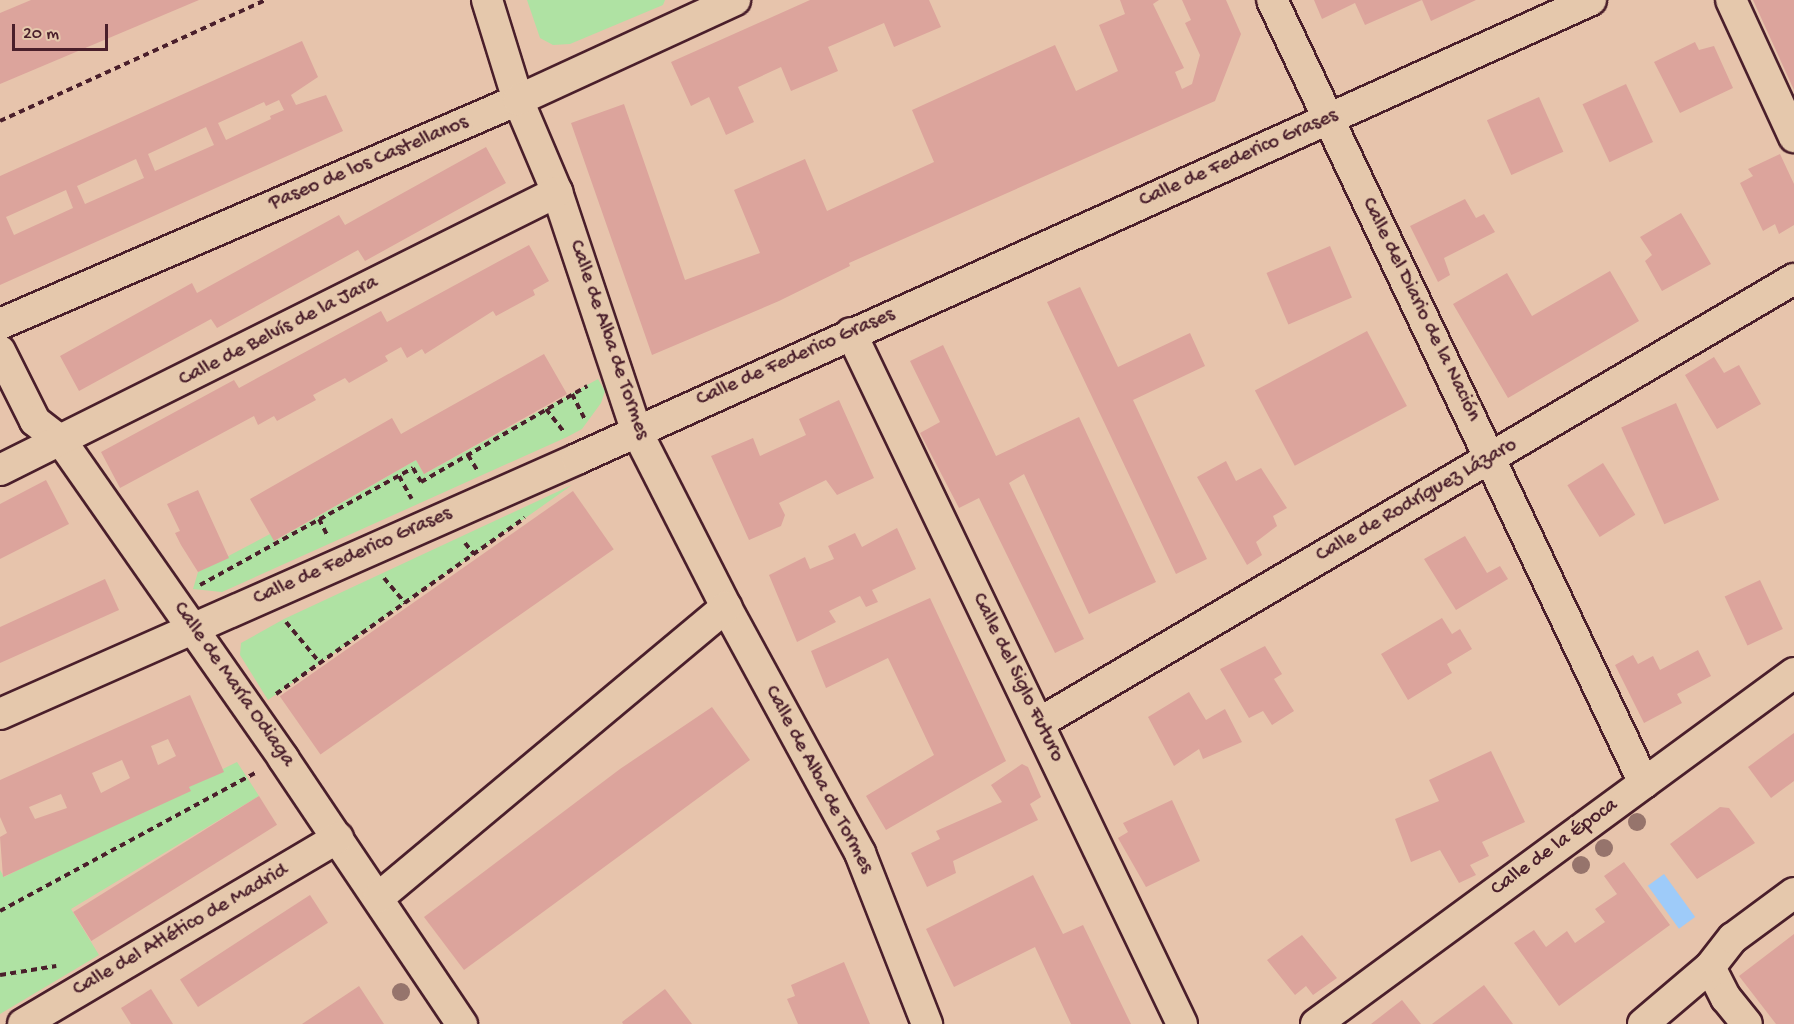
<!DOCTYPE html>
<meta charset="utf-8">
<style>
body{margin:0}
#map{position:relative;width:1794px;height:1024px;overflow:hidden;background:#e7c4ac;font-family:"Gochi Hand",sans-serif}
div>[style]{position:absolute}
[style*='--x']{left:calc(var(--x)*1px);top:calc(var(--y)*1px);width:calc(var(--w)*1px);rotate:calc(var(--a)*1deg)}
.green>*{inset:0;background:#afe2a3}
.water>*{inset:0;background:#9ecbf9;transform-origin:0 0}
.building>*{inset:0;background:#dca49c;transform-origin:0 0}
.path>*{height:4px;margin-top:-2px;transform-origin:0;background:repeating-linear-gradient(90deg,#4a1f2b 0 6px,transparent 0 10.5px)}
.roads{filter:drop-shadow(2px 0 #4a1f2b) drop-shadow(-2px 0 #4a1f2b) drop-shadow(0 2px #4a1f2b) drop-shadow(0 -2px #4a1f2b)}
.street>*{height:30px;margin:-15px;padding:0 15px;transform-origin:15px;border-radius:15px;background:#e5c8ac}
.trees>*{width:18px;height:18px;margin:-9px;border-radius:50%;background:#96746c}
span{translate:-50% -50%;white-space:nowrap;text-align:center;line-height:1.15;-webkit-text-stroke:6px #e5c8ac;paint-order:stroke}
.street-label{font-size:21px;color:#4a1f2b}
.scale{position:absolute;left:12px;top:24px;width:96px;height:27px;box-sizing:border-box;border:3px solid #4a1f2b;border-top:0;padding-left:8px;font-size:18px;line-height:21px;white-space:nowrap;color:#4a1f2b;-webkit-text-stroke:4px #e5c8ac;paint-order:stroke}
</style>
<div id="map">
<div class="green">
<div style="clip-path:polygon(527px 0,665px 0,663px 5px,570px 44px,553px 45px,540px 38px)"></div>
<div style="clip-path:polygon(598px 379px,605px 391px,601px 403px,582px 429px,567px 437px,222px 592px,193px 589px,198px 572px,270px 534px,275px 541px,416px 460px,424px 474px)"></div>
<div style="clip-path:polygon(572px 485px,268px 700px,240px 655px,241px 643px,284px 619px)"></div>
<div style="clip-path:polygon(237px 762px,259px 796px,71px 909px,99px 955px,0 1014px,0 870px,4px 877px)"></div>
</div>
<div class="water">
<div style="left:1664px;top:874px;width:53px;height:20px;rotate:54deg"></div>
</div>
<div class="building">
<div style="clip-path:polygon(31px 0,199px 0,0 84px,0 13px)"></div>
<div style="clip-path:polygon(810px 0,929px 0,941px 27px,894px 47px,884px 23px,828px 47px,838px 71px,791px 91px,781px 67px,738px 87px,754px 122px,726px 135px,709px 97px,691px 106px,671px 62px)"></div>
<div style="clip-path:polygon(1120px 0,1159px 0,1153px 4px,1184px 68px,1175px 72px,1182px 89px,1192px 84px,1200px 55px,1185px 23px,1191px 20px,1182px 0,1226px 0,1241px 34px,1215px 101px,849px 263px,850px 266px,779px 301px,652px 355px,571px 123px,624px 104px,685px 280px,760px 253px,734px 190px,805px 159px,827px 211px,934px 162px,912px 110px,1055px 45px,1076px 91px,1118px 71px,1099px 25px,1125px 14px)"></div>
<div style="clip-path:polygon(1314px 0,1422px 0,1365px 25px,1355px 3px,1322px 19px)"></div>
<div style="clip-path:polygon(1422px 0,1476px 0,1431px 21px)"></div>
<div style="clip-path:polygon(1753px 0,1794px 0,1794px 90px)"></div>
<div style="clip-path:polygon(evenodd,302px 41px,318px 77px,291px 95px,296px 105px,326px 95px,343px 131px,0 285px,0 176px,302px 41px,279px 100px,284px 110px,270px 116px,271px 119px,226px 140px,218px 123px,264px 102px,266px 106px,279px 100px,302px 41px,206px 127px,214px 145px,155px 171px,148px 154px,206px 127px,302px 41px,136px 159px,144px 178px,85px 204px,77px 186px,136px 159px,302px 41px,66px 190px,73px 208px,14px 235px,6px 217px,66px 190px)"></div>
<div style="clip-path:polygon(1695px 42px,1699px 50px,1714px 46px,1733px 88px,1680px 113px,1654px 62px)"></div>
<div style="left:1626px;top:84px;width:64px;height:48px;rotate:65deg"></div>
<div style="left:1539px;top:97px;width:60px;height:57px;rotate:66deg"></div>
<div style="clip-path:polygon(486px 147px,506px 183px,365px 261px,358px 250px,217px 328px,211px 319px,79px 391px,60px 356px,192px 283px,197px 293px,339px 215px,345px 225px)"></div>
<div style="clip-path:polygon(1780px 154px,1794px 184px,1794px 225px,1779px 234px,1775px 224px,1763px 231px,1740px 183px,1753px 176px,1748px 169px)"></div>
<div style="clip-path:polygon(1465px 199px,1476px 218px,1484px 214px,1495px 232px,1444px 258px,1450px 275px,1438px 282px,1410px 226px)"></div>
<div style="clip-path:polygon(1681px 213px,1711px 264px,1662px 291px,1645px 261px,1652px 255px,1640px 237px)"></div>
<div style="clip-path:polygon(529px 245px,549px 281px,533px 290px,535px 295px,496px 316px,493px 311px,425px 354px,422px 349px,407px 358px,401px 347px,385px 356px,388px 361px,349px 383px,345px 378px,313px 395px,316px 400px,277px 421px,274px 416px,258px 425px,254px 416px,120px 488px,101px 452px,234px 380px,239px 388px,381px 311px,387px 322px)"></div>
<div style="left:1330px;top:246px;width:56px;height:69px;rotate:67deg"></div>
<div style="clip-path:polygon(1610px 271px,1639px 321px,1508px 398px,1453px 304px,1507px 273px,1532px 316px)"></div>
<div style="clip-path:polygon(1080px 287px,1118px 367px,1190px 333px,1205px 366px,1133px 400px,1207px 559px,1176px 574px,1047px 302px)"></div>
<div style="left:1367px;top:331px;width:85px;height:127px;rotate:62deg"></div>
<div style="clip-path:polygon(943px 345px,996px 456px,1079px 417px,1156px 582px,1089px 614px,1024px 474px,1009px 483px,1084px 639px,1055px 653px,979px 498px,959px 508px,920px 433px,940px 422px,910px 361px)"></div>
<div style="clip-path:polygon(544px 354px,567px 394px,424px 474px,416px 460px,274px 541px,250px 499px,392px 418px,401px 434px)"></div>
<div style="clip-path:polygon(1714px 357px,1724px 373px,1739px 365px,1761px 404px,1717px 429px,1685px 375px)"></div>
<div style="clip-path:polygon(839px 400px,874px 478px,837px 495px,826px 480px,779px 503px,785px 515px,781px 526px,749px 540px,711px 456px,753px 438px,760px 456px,806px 435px,799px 419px)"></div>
<div style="left:1676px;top:403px;width:106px;height:60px;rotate:66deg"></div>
<div style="clip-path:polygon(1226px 461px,1236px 481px,1261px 468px,1287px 508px,1273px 516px,1277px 526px,1256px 542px,1262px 555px,1247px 565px,1197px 477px)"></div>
<div style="left:1603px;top:463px;width:61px;height:42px;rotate:58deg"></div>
<div style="clip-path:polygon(46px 480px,69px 524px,0 559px,0 504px)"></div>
<div style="clip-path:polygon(198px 490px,229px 558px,198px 572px,181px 545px,175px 533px,180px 531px,167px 504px)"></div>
<div style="left:573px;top:491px;width:71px;height:358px;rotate:55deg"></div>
<div style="clip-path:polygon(897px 528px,916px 569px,872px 590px,878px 602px,866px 607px,860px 596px,829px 611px,836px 622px,797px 642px,769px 575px,805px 557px,810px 569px,834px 559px,828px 546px,855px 533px,862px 547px)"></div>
<div style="clip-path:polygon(1465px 536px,1487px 573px,1500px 566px,1508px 579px,1456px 610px,1424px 559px)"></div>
<div style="clip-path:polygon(105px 579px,119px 610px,0 663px,0 627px)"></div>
<div style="left:1760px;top:580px;width:54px;height:39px;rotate:65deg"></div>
<div style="clip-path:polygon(930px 598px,1006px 761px,886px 830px,866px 796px,934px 755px,888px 658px,826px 688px,811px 651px)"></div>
<div style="clip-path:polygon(1442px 618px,1452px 634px,1460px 629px,1472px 649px,1447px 664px,1452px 673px,1408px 700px,1381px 654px)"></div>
<div style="clip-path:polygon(1265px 646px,1282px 674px,1274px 679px,1294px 711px,1272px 725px,1263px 711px,1249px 718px,1220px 669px)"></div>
<div style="clip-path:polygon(1698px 650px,1711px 676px,1677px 694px,1682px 703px,1644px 723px,1615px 665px,1633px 655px,1638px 664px,1653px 656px,1660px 670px)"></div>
<div style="clip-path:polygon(1189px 692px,1206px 720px,1225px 709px,1242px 742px,1203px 759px,1199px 749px,1174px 766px,1148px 717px)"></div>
<div style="clip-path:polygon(evenodd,190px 695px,224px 772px,189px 787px,191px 791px,3px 877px,0 837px,7px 833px,0 817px,0 780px,190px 695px,168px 739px,176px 756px,158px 765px,151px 746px,168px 739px,190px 695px,122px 760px,130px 778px,101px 793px,92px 773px,122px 760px,190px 695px,61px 794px,67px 808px,35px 819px,29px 807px,61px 794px)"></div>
<div style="clip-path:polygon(712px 707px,750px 760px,464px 970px,424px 917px,620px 769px)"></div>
<div style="clip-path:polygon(1794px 733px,1794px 781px,1771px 798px,1748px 767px)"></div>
<div style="clip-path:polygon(1491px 751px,1525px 822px,1482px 842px,1489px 856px,1470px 865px,1476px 875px,1459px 883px,1440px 850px,1411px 862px,1395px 819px,1439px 801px,1429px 780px)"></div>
<div style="clip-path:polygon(1022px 764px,1028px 767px,1041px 797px,1030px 804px,1038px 820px,953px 861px,956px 873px,927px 887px,911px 853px,940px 839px,936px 831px,1002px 802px,991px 785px)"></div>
<div style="left:259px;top:796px;width:34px;height:219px;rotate:58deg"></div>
<div style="clip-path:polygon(1172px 800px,1200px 861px,1146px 887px,1118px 838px,1128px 832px,1123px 823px)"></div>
<div style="clip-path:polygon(1720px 807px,1729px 808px,1755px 843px,1697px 879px,1670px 844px)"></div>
<div style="clip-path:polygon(1624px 862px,1670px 925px,1559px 1006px,1514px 943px,1534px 930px,1546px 947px,1567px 931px,1575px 943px,1605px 922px,1595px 909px,1617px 894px,1604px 876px)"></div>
<div style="clip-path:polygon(1033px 875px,1063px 934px,1083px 925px,1131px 1024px,1071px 1024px,1035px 947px,954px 987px,926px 929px)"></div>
<div style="left:310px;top:895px;width:33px;height:155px;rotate:57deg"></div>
<div style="clip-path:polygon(1794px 934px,1794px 1024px,1776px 1024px,1739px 976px)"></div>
<div style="clip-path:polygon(1302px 935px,1337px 978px,1313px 995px,1306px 986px,1295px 995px,1267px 960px)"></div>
<div style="clip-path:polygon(844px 962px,870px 1024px,798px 1024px,787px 999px,795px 996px,791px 985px)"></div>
<div style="clip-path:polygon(1484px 985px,1513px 1024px,1432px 1024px)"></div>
<div style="clip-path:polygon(359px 986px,384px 1024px,302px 1024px)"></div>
<div style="clip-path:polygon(151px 989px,173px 1024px,131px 1024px,121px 1008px)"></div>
<div style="clip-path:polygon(665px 989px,692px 1024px,623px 1024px,622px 1022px)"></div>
<div style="clip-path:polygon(1402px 1000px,1421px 1024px,1371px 1024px)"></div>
</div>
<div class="path">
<div style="--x:0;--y:121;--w:292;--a:-24.5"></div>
<div style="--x:572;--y:394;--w:29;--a:63"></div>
<div style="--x:546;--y:409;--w:28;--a:52"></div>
<div style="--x:468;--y:455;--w:17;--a:59"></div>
<div style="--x:399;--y:476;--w:26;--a:61"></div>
<div style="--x:319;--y:519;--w:20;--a:63"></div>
<div style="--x:465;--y:543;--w:14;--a:51"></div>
<div style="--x:384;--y:578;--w:33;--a:50"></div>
<div style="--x:200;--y:585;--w:243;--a:-28.8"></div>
<div style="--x:413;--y:468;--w:16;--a:60"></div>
<div style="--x:421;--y:482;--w:192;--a:-30"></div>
<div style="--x:286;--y:622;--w:53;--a:50.3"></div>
<div style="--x:276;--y:694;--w:305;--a:-35.3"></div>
<div style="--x:0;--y:911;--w:292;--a:-28.4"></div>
<div style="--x:0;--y:975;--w:57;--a:-9.1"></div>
</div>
<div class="roads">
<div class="street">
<div style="--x:487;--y:0;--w:105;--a:72.8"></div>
<div style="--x:518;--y:100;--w:100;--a:67"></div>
<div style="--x:557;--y:192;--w:251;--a:71.6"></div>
<div style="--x:636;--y:430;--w:199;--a:63"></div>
<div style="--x:726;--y:607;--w:280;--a:61.4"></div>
<div style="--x:860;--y:853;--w:184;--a:68.6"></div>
<div style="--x:1272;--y:0;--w:867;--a:64.59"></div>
<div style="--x:1731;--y:0;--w:151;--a:65.3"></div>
<div style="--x:0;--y:324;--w:564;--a:-23.39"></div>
<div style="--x:518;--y:100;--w:239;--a:-24.7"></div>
<div style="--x:851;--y:333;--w:766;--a:64.4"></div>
<div style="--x:0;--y:351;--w:78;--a:63.4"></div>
<div style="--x:35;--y:421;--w:34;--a:38"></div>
<div style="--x:62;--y:442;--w:386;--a:55"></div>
<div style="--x:283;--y:758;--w:321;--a:56.1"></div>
<div style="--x:0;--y:470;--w:623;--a:-26.52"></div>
<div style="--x:0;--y:714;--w:631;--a:-23.84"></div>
<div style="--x:577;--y:459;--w:1113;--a:-24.35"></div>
<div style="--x:1039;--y:723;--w:876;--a:-30.46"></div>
<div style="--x:378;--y:898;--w:454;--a:-39.9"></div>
<div style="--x:1710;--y:967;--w:35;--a:63"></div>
<div style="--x:1726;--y:998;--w:33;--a:51"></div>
<div style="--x:23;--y:1024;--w:366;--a:-30.6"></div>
<div style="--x:1316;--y:1024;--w:593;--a:-36.29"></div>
<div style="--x:1643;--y:1024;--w:88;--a:-40.4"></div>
<div style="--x:1710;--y:967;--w:37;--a:-52"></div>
<div style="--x:1733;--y:938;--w:76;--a:-36.4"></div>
</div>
</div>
<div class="trees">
<div style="left:1637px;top:822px"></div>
<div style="left:1604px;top:848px"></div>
<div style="left:1581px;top:865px"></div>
<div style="left:401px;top:992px"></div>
</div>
<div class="street-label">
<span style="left:1239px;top:159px;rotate:-24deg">Calle de Federico Grases</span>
<span style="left:369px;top:164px;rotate:-23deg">Paseo de los Castellanos</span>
<span style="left:1420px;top:310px;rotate:64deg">Calle del Diario de la Nación</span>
<span style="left:279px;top:332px;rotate:-27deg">Calle de Belvís de la Jara</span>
<span style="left:608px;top:340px;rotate:71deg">Calle de Alba de Tormes</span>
<span style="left:796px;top:358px;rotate:-24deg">Calle de Federico Grases</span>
<span style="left:1417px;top:501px;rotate:-30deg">Calle de Rodríguez Lázaro</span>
<span style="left:353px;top:557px;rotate:-24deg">Calle de Federico Grases</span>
<span style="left:1017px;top:678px;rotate:64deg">Calle del Siglo Futuro</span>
<span style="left:233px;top:685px;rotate:55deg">Calle de María Odiaga</span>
<span style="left:818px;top:780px;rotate:62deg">Calle de Alba de Tormes</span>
<span style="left:1555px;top:848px;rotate:-36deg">Calle de la Época</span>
<span style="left:181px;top:931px;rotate:-30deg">Calle del Atlético de Madrid</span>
</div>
<div class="scale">20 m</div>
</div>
